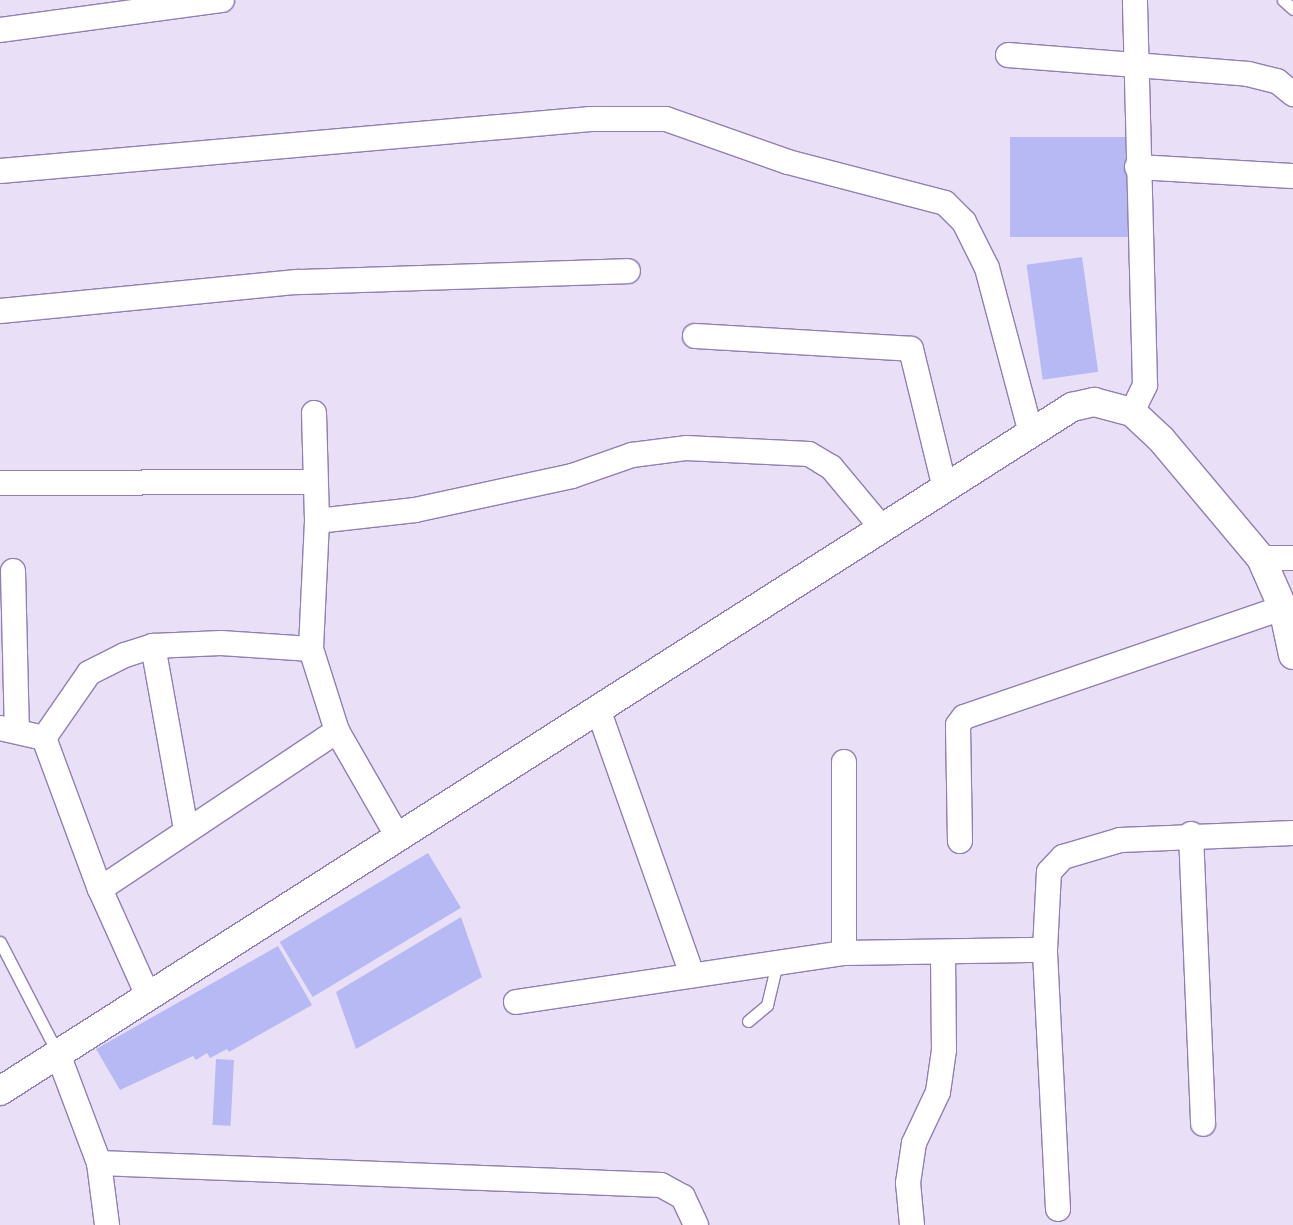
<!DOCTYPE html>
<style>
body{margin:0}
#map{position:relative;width:1293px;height:1225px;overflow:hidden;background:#e9e0f7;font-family:Arial,sans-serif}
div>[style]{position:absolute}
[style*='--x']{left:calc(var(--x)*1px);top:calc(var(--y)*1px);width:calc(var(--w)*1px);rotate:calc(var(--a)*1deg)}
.building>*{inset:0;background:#b6b9f3;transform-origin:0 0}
.roads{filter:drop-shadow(1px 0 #927eb1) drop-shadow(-1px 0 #927eb1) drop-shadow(0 1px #927eb1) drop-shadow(0 -1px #927eb1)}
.lane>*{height:11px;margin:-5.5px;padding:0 5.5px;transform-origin:5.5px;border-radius:5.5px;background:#fff}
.street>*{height:24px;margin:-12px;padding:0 12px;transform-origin:12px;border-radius:12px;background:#fff}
.secondary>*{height:28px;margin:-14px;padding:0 14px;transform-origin:14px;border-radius:14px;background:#fff}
span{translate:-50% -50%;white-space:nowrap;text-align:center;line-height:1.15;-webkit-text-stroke:4px #f4f0fb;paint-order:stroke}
</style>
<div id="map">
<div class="building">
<div style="left:1010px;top:137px;width:119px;height:100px"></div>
<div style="left:1082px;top:257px;width:116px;height:56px;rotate:82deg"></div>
<div style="left:428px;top:853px;width:64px;height:173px;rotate:59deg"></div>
<div style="clip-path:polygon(461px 917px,482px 977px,356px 1049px,336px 992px)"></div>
<div style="clip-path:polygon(278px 946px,312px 1005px,229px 1052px,227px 1049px,210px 1058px,207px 1053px,196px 1060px,193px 1056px,120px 1090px,96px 1049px)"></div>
<div style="left:216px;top:1059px;width:18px;height:66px;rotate:3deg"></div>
</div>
<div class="roads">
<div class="lane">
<div style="--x:1283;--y:0;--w:13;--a:42"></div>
<div style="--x:0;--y:942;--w:126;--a:62.6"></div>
<div style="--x:748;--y:1021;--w:25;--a:-40"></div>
<div style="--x:767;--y:1005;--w:43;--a:-76.6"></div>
</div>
<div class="street">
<div style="--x:0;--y:30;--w:224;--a:-7.7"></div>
<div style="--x:1008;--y:55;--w:241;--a:4.5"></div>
<div style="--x:1248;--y:74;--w:30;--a:14"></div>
<div style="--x:1277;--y:81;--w:21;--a:39"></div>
<div style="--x:1137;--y:167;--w:156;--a:3.3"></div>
<div style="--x:0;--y:171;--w:593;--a:-5.03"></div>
<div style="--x:591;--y:119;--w:75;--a:0"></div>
<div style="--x:666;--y:119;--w:129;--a:19.4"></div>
<div style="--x:788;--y:162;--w:162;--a:14.6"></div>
<div style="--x:945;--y:203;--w:27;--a:45"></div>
<div style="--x:964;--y:222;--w:51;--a:63.4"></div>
<div style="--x:987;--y:268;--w:171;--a:75.1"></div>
<div style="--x:0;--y:311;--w:299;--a:-5.6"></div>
<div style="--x:298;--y:282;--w:330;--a:-1.9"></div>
<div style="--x:695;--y:336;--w:216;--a:3.4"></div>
<div style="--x:911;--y:349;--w:143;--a:76.3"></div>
<div style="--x:1132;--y:412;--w:30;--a:-64"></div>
<div style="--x:1145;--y:385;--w:385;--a:-91.5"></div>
<div style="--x:314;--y:413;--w:108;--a:88.4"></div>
<div style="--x:317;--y:521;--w:128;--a:92.7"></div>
<div style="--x:311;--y:649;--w:86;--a:72.4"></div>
<div style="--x:337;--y:731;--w:122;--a:60.1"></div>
<div style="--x:0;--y:483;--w:314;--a:-0.2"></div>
<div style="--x:317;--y:521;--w:99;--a:-6.4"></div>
<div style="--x:415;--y:510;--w:161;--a:-12.2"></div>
<div style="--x:572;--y:476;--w:64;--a:-19.3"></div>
<div style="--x:632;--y:455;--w:54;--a:-7.4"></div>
<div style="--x:686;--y:448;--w:123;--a:2.8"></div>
<div style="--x:809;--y:454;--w:26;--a:31"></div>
<div style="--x:831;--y:467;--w:80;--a:50.1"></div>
<div style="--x:1261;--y:558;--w:32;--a:0"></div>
<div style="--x:13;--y:571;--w:159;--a:88.6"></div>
<div style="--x:153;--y:646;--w:187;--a:79.8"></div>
<div style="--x:598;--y:709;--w:282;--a:70.5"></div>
<div style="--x:0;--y:728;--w:45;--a:12.8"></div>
<div style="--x:44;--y:738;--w:161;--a:69.7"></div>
<div style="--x:100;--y:889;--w:117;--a:65.8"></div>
<div style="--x:44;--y:738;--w:79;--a:-55.3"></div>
<div style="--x:89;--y:673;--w:40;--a:-26.6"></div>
<div style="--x:125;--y:655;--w:29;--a:-18"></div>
<div style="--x:153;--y:646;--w:68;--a:-2.5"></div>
<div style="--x:221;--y:643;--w:90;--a:3.8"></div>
<div style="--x:844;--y:762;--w:191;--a:90"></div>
<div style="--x:1191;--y:834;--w:290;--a:87.6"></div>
<div style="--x:960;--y:841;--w:116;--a:-91"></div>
<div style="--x:958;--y:725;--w:10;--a:-53"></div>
<div style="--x:964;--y:717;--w:337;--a:-18.9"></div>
<div style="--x:100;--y:889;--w:285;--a:-33.7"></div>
<div style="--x:516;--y:1002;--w:332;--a:-8.5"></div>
<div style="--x:844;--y:953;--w:201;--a:-0.9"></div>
<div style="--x:58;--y:1054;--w:116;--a:69.4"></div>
<div style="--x:99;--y:1163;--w:63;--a:82.6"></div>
<div style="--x:99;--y:1163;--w:562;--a:2.24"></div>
<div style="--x:661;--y:1185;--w:25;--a:29"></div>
<div style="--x:683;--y:1197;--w:31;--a:65"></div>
<div style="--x:1058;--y:1209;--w:259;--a:-92.9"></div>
<div style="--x:1045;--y:950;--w:78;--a:-87.1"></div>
<div style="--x:1049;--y:872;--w:21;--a:-47"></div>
<div style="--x:1063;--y:857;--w:59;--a:-16.6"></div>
<div style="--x:1120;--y:840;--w:173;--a:-2.3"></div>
<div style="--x:912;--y:1225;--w:42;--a:-95.4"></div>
<div style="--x:908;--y:1183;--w:40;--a:-81.5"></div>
<div style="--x:914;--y:1143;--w:56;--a:-64.8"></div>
<div style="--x:938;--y:1092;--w:42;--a:-81.9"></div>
<div style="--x:944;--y:1050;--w:96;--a:-90.6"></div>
</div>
<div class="secondary">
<div style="--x:0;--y:1091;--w:1272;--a:-32.54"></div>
<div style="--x:1072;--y:407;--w:23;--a:-13"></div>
<div style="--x:1094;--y:402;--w:39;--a:15"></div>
<div style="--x:1132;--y:412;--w:40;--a:43"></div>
<div style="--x:1161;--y:439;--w:155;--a:50"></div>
<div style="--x:1261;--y:558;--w:55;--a:66.3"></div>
<div style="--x:1283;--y:608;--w:48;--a:78"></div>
</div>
</div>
</div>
